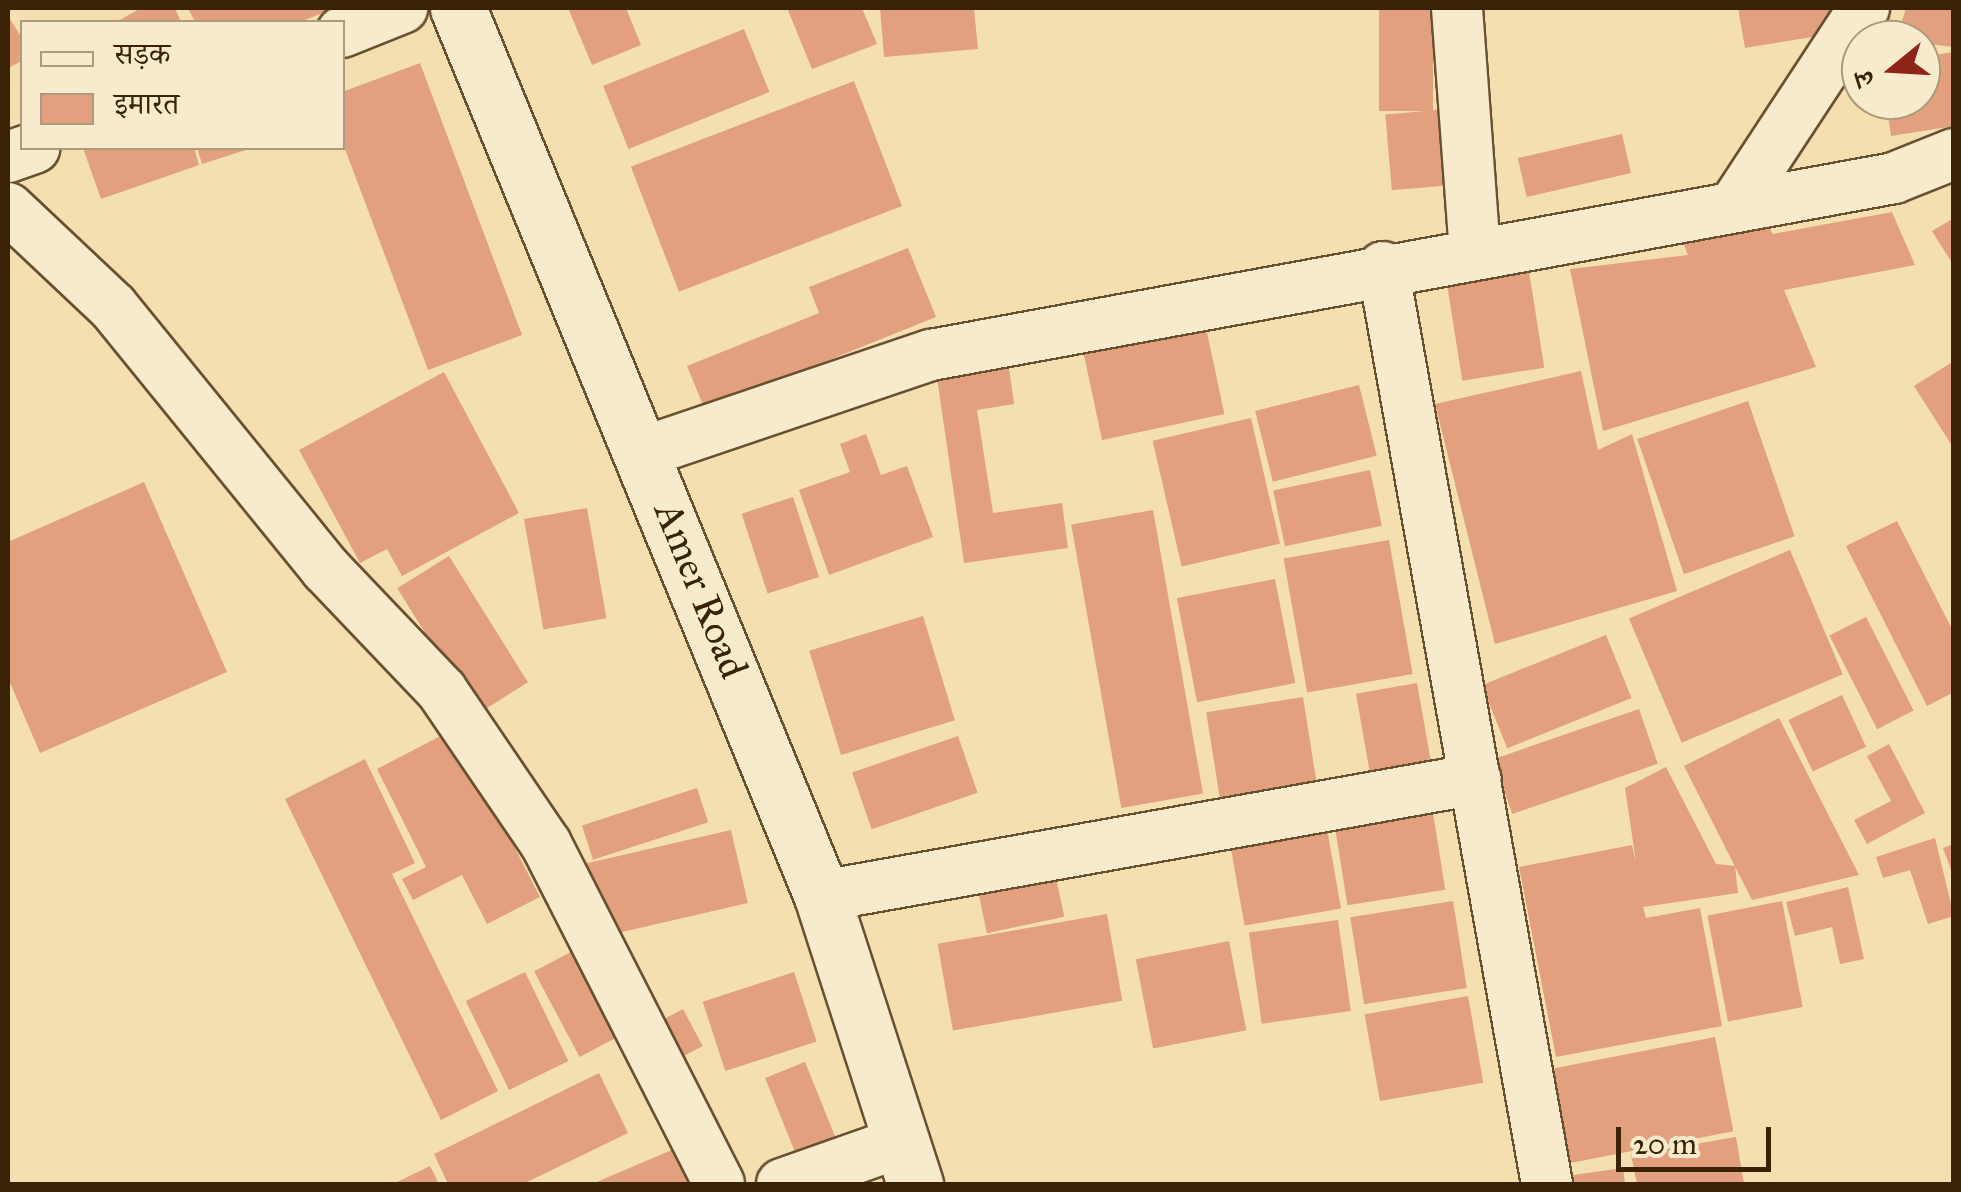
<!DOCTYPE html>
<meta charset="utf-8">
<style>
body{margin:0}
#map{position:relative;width:1961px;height:1192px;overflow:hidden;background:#f4dfb1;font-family:"IM FELL Great Primer","Noto Serif Devanagari",serif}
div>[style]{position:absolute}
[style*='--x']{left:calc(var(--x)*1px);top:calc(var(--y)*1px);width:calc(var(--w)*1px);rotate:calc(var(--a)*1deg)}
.building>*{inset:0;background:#e2a07e;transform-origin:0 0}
.roads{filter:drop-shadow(2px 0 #685131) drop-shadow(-2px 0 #685131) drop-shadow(0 2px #685131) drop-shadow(0 -2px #685131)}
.minor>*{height:50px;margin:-25px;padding:0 25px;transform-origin:25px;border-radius:25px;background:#f8eacc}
.secondary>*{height:55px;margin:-27.5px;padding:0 27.5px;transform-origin:27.5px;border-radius:27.5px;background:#f8eacc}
span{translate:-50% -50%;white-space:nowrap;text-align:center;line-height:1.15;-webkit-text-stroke:8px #f8eacc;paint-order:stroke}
.street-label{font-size:40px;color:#3a2206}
.frame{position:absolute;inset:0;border:10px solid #3a2206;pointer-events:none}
.legend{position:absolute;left:20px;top:20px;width:325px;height:130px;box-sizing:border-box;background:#f8eacc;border:2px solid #ac9a7d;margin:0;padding:12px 18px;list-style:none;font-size:30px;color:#3a2206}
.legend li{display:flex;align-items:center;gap:20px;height:50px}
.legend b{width:50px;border:2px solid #ac9a7d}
.north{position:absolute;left:1841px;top:20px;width:100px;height:100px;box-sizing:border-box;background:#f8eacc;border:2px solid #ac9a7d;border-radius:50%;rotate:252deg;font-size:28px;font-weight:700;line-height:40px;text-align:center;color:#3a2206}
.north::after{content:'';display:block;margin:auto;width:35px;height:45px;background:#8f2418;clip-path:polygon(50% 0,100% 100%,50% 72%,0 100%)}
.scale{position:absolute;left:1616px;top:1127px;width:155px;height:45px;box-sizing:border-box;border:5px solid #3a2206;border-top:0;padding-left:12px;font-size:30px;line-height:35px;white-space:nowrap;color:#3a2206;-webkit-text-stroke:8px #f8eacc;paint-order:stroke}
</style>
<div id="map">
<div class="building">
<div style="clip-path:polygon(141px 8px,175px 8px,181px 22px,116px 22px)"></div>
<div style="clip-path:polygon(188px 8px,335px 8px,300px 22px,195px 22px)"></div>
<div style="clip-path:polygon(568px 8px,626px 8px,641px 45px,592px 65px)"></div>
<div style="clip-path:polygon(787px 8px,862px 8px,877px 44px,812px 69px)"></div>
<div style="clip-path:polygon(880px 8px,974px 8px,978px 49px,884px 57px)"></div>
<div style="left:1379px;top:8px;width:54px;height:103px"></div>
<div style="clip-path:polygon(1738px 8px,1841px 8px,1837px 33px,1745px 48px)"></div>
<div style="clip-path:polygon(1906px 8px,1954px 8px,1954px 47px,1896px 40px)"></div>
<div style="clip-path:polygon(8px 16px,22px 38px,22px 61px,8px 68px)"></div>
<div style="left:744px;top:29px;width:68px;height:152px;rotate:68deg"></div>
<div style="clip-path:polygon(1954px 52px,1954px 126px,1891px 136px,1886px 100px,1921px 100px,1921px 57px)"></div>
<div style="clip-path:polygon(420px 63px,522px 335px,428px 370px,342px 141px,342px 92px)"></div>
<div style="left:854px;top:81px;width:134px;height:239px;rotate:69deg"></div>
<div style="left:1460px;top:108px;width:76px;height:75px;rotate:85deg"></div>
<div style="left:1622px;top:134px;width:40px;height:107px;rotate:77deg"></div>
<div style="clip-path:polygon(83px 148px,194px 148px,199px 165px,101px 199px)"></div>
<div style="clip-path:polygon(197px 148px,252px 148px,202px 164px)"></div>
<div style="clip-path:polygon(1892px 212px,1915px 265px,1784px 290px,1816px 367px,1603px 431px,1570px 269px,1688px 255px,1683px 242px,1761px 214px,1773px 234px)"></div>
<div style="clip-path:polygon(1954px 218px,1954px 266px,1932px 231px)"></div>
<div style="clip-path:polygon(908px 248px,936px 317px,705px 410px,687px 366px,819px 313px,809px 287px)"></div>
<div style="left:1528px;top:265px;width:104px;height:83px;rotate:81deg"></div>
<div style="left:1205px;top:323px;width:93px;height:125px;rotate:78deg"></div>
<div style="clip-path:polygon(1008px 361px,1014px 404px,977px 410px,993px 513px,1062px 503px,1068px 548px,964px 563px,936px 371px)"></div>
<div style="clip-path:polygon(1954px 361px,1954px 449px,1914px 386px)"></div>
<div style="clip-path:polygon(1581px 371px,1598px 450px,1632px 434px,1677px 591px,1495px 644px,1435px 404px)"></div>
<div style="clip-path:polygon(444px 372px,519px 513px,402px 576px,387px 549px,360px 563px,299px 450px)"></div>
<div style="left:1359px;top:385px;width:73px;height:107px;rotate:76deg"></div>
<div style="left:1748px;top:401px;width:143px;height:117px;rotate:71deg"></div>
<div style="left:1251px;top:418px;width:129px;height:101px;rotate:77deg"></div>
<div style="clip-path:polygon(866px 434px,881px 475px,907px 466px,933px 537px,829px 575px,799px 490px,850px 472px,840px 444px)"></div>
<div style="left:1370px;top:470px;width:57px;height:99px;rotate:78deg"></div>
<div style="clip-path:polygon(144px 482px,227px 672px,40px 753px,8px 678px,8px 542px)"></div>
<div style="left:793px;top:497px;width:84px;height:54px;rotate:72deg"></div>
<div style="left:587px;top:508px;width:112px;height:64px;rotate:80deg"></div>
<div style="left:1153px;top:510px;width:288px;height:83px;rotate:80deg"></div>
<div style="clip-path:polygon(1897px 521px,1954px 633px,1954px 692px,1927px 706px,1846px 546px)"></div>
<div style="left:1389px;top:540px;width:136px;height:107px;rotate:80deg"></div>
<div style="left:1790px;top:550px;width:135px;height:175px;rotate:67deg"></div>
<div style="left:449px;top:556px;width:149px;height:61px;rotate:58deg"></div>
<div style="left:1275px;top:579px;width:106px;height:100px;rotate:79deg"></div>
<div style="left:923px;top:616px;width:109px;height:119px;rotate:73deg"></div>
<div style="left:1866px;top:617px;width:105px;height:41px;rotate:63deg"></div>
<div style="left:1606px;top:635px;width:68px;height:134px;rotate:68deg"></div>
<div style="left:1417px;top:683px;width:95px;height:62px;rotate:80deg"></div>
<div style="left:1842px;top:695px;width:57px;height:59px;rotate:65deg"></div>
<div style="left:1303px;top:697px;width:97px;height:98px;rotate:81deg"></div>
<div style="left:1639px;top:709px;width:58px;height:154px;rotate:71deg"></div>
<div style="clip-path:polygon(1779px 718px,1859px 875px,1752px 900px,1684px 766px)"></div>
<div style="clip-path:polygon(454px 729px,540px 897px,487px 924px,462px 875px,413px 900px,402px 879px,426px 867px,377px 769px)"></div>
<div style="left:958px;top:736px;width:60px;height:112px;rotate:71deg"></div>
<div style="clip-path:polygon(1889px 744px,1925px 813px,1867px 844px,1854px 820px,1891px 801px,1867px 756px)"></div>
<div style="clip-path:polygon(365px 759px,415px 863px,392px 874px,498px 1091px,441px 1120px,285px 799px)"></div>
<div style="clip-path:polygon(1666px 767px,1716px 864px,1735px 866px,1738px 893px,1643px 907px,1646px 918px,1700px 908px,1722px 1026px,1556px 1057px,1519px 867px,1632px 845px,1636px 862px,1625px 788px)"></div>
<div style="left:697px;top:788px;width:36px;height:121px;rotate:72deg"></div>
<div style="left:1430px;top:794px;width:97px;height:99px;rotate:81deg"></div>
<div style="left:1324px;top:812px;width:98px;height:98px;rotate:80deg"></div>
<div style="left:731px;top:830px;width:75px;height:149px;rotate:77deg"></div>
<div style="clip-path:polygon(1935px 838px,1954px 916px,1928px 924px,1910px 870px,1883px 878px,1876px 857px)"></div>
<div style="clip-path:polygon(1954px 844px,1954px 875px,1953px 875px,1943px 848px)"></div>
<div style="left:1052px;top:859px;width:59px;height:79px;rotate:78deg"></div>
<div style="clip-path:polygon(1848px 887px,1864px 959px,1840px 964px,1832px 927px,1795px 936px,1786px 902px)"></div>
<div style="left:1453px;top:901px;width:88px;height:104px;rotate:81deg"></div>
<div style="left:1782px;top:901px;width:108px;height:76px;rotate:79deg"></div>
<div style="left:1107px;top:914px;width:88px;height:172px;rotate:80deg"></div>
<div style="left:1338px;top:920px;width:92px;height:90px;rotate:82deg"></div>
<div style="left:1229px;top:941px;width:91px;height:95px;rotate:79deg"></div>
<div style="left:580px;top:947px;width:97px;height:52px;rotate:62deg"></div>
<div style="left:525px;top:972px;width:99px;height:66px;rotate:64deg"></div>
<div style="left:794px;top:972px;width:73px;height:96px;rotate:72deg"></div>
<div style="left:1468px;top:996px;width:88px;height:105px;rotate:80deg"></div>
<div style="left:683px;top:1009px;width:42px;height:43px;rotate:62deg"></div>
<div style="left:1715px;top:1037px;width:96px;height:170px;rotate:79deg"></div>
<div style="left:805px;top:1062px;width:95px;height:43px;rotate:68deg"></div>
<div style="clip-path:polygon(599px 1073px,628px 1133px,523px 1184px,448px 1184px,434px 1154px)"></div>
<div style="clip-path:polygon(1736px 1137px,1744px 1184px,1637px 1184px,1631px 1155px)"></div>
<div style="clip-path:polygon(681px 1146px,697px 1184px,592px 1184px)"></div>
<div style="clip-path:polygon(430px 1166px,439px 1184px,393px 1184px)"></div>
<div style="clip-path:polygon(1623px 1168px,1625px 1184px,1575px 1184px,1573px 1175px)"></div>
</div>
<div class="roads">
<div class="minor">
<div style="--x:1457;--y:8;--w:244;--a:85.8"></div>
<div style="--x:342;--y:32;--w:65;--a:-21.8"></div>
<div style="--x:8;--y:157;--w:28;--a:-19"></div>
<div style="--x:1734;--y:206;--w:237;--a:-56.7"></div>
<div style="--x:8;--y:208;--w:144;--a:43.3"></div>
<div style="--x:113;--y:307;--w:338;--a:50.9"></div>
<div style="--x:326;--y:569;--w:168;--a:46.4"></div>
<div style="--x:442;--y:691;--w:185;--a:55.8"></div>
<div style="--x:546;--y:844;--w:381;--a:63"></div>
<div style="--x:1383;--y:267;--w:932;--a:79.86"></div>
<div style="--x:647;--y:451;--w:300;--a:-18.7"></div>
<div style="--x:931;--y:355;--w:979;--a:-10.41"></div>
<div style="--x:1894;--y:178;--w:65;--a:-21.8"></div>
<div style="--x:822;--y:896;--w:664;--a:-10.14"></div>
<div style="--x:782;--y:1184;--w:126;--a:-19.4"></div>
</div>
<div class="secondary">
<div style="--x:458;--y:8;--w:960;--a:67.71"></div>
<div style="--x:822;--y:896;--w:303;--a:72.1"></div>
</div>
</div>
<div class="street-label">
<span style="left:701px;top:590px;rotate:68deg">Amer Road</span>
</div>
<div class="frame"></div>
<ul class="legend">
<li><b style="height:12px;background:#f8eacc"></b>सड़क</li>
<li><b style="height:28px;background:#e2a07e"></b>इमारत</li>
</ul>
<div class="north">उ</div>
<div class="scale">20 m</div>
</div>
